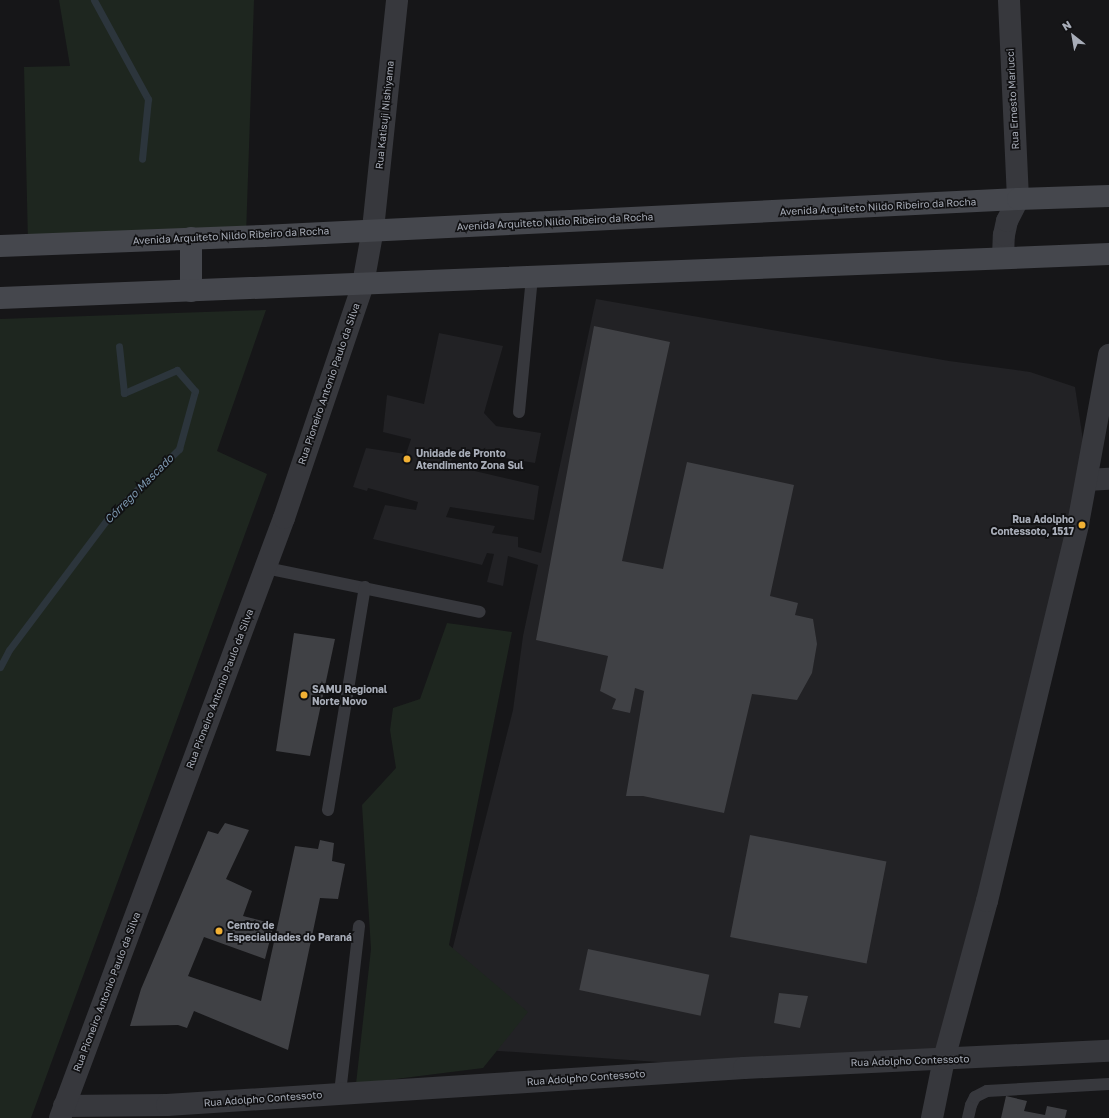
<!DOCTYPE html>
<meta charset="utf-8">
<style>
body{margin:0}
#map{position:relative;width:1109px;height:1118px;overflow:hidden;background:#161618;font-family:"Golos Text",sans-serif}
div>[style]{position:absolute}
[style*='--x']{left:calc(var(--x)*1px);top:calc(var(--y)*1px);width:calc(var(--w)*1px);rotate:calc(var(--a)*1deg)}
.built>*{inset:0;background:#222225}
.green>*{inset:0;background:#1e261f}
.stream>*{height:7px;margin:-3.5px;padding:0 3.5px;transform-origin:3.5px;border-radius:3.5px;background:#2c353c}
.building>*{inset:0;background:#404145;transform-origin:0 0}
.lane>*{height:12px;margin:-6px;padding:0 6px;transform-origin:6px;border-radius:6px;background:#37383d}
.street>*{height:22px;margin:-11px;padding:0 11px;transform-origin:11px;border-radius:11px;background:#37383d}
.secondary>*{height:22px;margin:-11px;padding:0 11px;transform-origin:11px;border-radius:11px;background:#45474d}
.dots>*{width:11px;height:11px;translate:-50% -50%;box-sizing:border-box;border:2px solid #111113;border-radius:50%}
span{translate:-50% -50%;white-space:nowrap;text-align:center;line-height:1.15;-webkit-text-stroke:3.5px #111113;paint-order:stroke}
.street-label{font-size:10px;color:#a8adb8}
.poi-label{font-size:10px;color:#a8adb8;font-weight:700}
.left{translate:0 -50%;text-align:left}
.right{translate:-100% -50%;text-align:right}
.water-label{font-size:11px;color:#7f9bb3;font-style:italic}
.north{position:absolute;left:1053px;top:16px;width:40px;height:40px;-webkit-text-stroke:3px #111113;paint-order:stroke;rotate:329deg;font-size:11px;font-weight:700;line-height:16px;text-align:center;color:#a8adb8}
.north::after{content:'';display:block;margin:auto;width:14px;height:18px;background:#a8adb8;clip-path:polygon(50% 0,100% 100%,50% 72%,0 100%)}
</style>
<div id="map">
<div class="built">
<div style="clip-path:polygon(596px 299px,949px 361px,1030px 372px,1075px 387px,1089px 480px,944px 1059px,744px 1068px,428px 1046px,513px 710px,523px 636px,538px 565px,508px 556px,503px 586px,487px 582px,494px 554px,487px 553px,482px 565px,373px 539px,385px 505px,416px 510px,418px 502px,368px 488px,367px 491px,353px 487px,366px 448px,406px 454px,411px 439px,383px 432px,387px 395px,424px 404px,439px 333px,503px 346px,484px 413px,496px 426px,541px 433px,535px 463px,457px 450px,449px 465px,539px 486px,534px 520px,450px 507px,446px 517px,495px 526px,492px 533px,518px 537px,518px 547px,541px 553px)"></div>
</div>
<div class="green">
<div style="clip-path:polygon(59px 0,254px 0,246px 235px,28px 244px,24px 67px,70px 66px)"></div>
<div style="clip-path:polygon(266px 310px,217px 451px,267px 474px,31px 1118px,0 1118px,0 319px)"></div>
<div style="clip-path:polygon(447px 623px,512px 632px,449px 945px,528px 1012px,483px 1068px,356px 1084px,371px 949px,362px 805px,396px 768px,390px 730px,393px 708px,420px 699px)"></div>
</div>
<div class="stream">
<div style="--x:94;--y:0;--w:113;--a:61.4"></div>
<div style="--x:148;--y:99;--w:60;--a:95.7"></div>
<div style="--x:0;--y:667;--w:19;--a:-62"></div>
<div style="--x:9;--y:650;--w:166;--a:-53.1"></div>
<div style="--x:109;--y:517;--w:98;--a:-44.2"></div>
<div style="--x:179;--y:449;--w:60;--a:-74.6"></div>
<div style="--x:195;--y:391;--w:28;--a:-131"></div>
<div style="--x:177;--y:370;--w:58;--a:156.5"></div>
<div style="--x:124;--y:393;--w:47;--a:-96.1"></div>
</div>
<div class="building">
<div style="clip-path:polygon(594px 326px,670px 342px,622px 561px,663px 569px,687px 462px,794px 485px,770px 596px,798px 603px,795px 615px,813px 619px,817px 644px,812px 673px,797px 700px,752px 694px,724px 813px,643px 796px,626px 796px,644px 691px,635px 688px,630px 713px,612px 709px,616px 699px,600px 691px,608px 656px,536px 640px)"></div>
<div style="clip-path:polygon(294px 633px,335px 639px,310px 756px,276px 751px)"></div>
<div style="clip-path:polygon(225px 823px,249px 830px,226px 879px,252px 891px,243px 916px,274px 924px,265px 959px,204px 937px,188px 976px,261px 1001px,295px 846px,318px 849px,320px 840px,334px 843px,332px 861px,345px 864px,338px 899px,320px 898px,288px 1050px,194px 1011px,187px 1028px,178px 1025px,130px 1026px,141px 989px,208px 831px,218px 834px)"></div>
<div style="left:750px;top:835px;width:139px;height:104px;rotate:11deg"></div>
<div style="left:588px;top:949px;width:124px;height:42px;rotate:12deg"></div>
<div style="clip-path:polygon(779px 993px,808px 996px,800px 1028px,774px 1023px)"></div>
<div style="clip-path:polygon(1006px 1096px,1027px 1101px,1024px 1111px,1045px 1115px,1047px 1106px,1067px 1110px,1065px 1118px,1001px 1118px)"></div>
</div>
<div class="lane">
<div style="--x:519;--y:412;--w:136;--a:-84.5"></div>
<div style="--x:266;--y:568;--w:218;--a:11.6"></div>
<div style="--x:328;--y:810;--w:226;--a:-80.6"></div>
<div style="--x:340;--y:1093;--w:168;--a:-83.5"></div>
<div style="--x:968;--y:1118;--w:13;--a:-77"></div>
<div style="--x:971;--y:1105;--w:9;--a:-63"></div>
<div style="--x:975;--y:1097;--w:13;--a:-27"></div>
<div style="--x:987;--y:1091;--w:122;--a:-3.3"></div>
</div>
<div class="street">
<div style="--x:1003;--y:258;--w:23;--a:-88"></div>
<div style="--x:1004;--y:235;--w:14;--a:-78"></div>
<div style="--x:1007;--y:221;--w:25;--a:-63"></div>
<div style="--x:1018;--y:199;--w:199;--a:-92.6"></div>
<div style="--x:1087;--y:480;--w:22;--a:-3"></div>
<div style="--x:64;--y:1106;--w:103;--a:-0.6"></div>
<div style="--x:167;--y:1105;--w:578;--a:-3.67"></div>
<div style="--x:744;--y:1068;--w:365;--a:-2.7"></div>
<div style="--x:60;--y:1118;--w:640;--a:-69.53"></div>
<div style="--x:284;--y:518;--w:247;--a:-71.3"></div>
<div style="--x:363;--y:284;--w:56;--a:-79.7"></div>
<div style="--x:373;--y:229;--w:230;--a:-84"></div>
<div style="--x:932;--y:1118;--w:60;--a:-78.5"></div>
<div style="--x:944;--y:1059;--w:164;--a:-74.8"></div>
<div style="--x:987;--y:901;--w:388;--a:-76.4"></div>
<div style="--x:1078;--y:524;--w:172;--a:-79.6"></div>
</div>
<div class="secondary">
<div style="--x:0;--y:246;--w:263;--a:-2.2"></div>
<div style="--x:263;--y:236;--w:756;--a:-2.81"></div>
<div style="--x:1018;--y:199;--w:91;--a:-1.9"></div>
<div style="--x:191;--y:291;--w:53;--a:-90"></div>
<div style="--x:0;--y:298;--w:1110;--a:-2.27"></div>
</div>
<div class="dots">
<div style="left:407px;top:459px;background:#f2b134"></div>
<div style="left:1082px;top:525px;background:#f2b134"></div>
<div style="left:304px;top:695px;background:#f2b134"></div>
<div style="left:219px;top:931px;background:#f2b134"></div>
</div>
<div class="street-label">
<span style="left:1013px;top:99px;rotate:-93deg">Rua Ernesto Mariucci</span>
<span style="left:385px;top:115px;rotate:-84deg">Rua Katisuji Nishiyama</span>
<span style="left:878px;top:207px;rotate:-3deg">Avenida Arquiteto Nildo Ribeiro da Rocha</span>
<span style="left:555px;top:222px;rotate:-3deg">Avenida Arquiteto Nildo Ribeiro da Rocha</span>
<span style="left:231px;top:236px;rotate:-3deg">Avenida Arquiteto Nildo Ribeiro da Rocha</span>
<span style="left:329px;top:384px;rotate:-71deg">Rua Pioneiro Antonio Paulo da Silva</span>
<span style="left:220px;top:689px;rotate:-69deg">Rua Pioneiro Antonio Paulo da Silva</span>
<span style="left:107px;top:992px;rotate:-69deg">Rua Pioneiro Antonio Paulo da Silva</span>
<span style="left:910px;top:1061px;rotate:-2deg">Rua Adolpho Contessoto</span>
<span style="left:586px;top:1078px;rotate:-4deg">Rua Adolpho Contessoto</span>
<span style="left:263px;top:1099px;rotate:-4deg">Rua Adolpho Contessoto</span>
</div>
<div class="poi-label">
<span class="left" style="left:416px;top:459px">Unidade de Pronto<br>Atendimento Zona Sul</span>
<span class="right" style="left:1074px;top:525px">Rua Adolpho<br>Contessoto, 1517</span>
<span class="left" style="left:312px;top:695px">SAMU Regional<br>Norte Novo</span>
<span class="left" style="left:227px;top:931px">Centro de<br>Especialidades do Paraná</span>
</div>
<div class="water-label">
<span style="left:139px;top:489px;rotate:-45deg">Córrego Mascado</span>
</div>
<div class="north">N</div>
</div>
